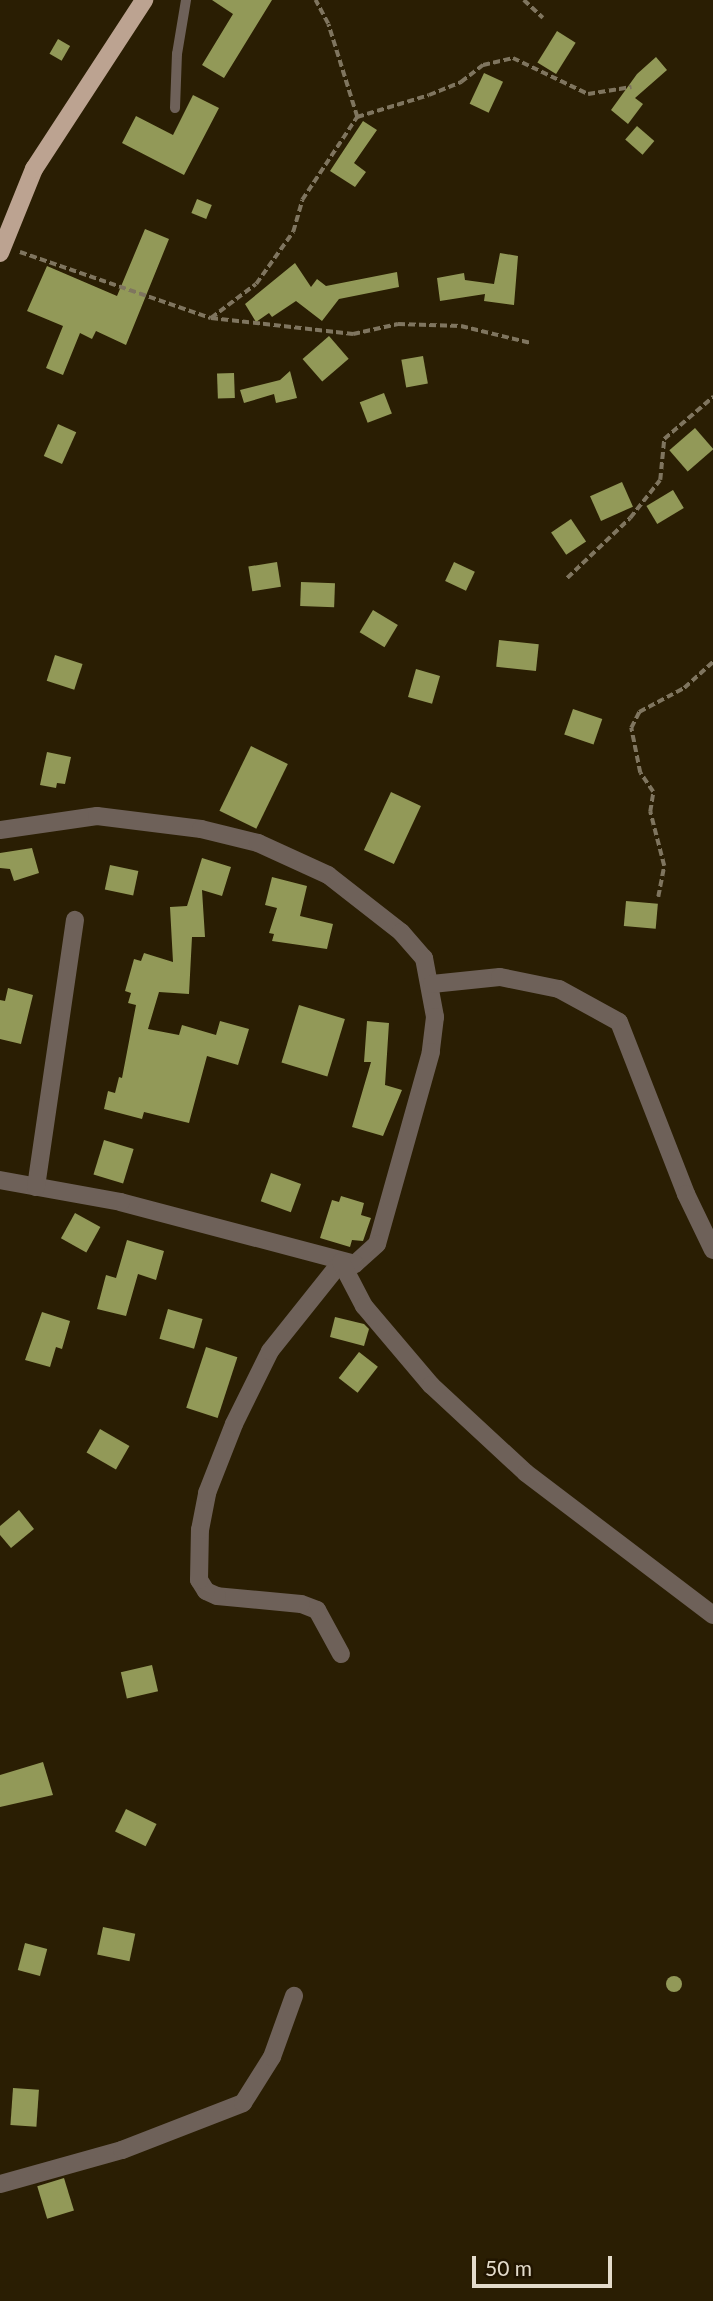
<!DOCTYPE html>
<style>
body{margin:0}
#map{position:relative;width:713px;height:2301px;overflow:hidden;background:#2a1e03;font-family:Lato,sans-serif}
div>[style]{position:absolute}
[style*='--x']{left:calc(var(--x)*1px);top:calc(var(--y)*1px);width:calc(var(--w)*1px);rotate:calc(var(--a)*1deg)}
.building>*{inset:0;background:#929958;transform-origin:0 0}
.round{border-radius:50%}
.path>*{height:3.5px;margin-top:-1.75px;transform-origin:0;background:repeating-linear-gradient(90deg,#7f755f 0 7px,transparent 0 10.5px)}
.service>*{height:10px;margin:-5px;padding:0 5px;transform-origin:5px;border-radius:5px;background:#6e6159}
.minor>*{height:18px;margin:-9px;padding:0 9px;transform-origin:9px;border-radius:9px;background:#6e6159}
.primary>*{height:18px;margin:-9px;padding:0 9px;transform-origin:9px;border-radius:9px;background:#bca391}
span{translate:-50% -50%;white-space:nowrap;text-align:center;line-height:1.15;-webkit-text-stroke:7px #211500;paint-order:stroke}
.scale{position:absolute;left:472px;top:2256px;width:140px;height:32px;box-sizing:border-box;border:4px solid #e4dccc;border-top:0;padding-left:9px;font-size:21px;line-height:24px;white-space:nowrap;color:#e4dccc;-webkit-text-stroke:5px #211500;paint-order:stroke}
</style>
<div id="map">
<div class="building">
<div style="clip-path:polygon(212px 0,272px 0,224px 78px,202px 65px,233px 14px)"></div>
<div style="left:557px;top:31px;width:22px;height:37px;rotate:32deg"></div>
<div style="left:58px;top:39px;width:14px;height:17px;rotate:30deg"></div>
<div style="clip-path:polygon(656px 57px,667px 70px,635px 98px,643px 104px,628px 124px,611px 110px,637px 74px)"></div>
<div style="left:484px;top:73px;width:21px;height:34px;rotate:25deg"></div>
<div style="clip-path:polygon(193px 95px,219px 108px,184px 175px,122px 143px,136px 116px,173px 135px)"></div>
<div style="clip-path:polygon(363px 121px,377px 130px,354px 163px,366px 172px,355px 187px,330px 171px)"></div>
<div style="left:637px;top:126px;width:23px;height:18px;rotate:41deg"></div>
<div style="left:197px;top:199px;width:16px;height:15px;rotate:22deg"></div>
<div style="clip-path:polygon(145px 229px,169px 239px,126px 345px,96px 331px,92px 339px,80px 333px,63px 375px,46px 368px,63px 326px,27px 311px,47px 266px,117px 296px)"></div>
<div style="clip-path:polygon(500px 253px,518px 256px,514px 305px,484px 301px,485px 294px,440px 301px,437px 278px,464px 273px,465px 280px,494px 284px)"></div>
<div style="clip-path:polygon(295px 263px,311px 287px,317px 279px,326px 286px,397px 272px,399px 287px,339px 299px,322px 321px,296px 301px,272px 317px,269px 313px,256px 322px,245px 304px)"></div>
<div style="left:329px;top:336px;width:30px;height:35px;rotate:49deg"></div>
<div style="left:423px;top:356px;width:28px;height:22px;rotate:80deg"></div>
<div style="clip-path:polygon(290px 371px,297px 398px,276px 403px,274px 394px,244px 403px,240px 390px,280px 380px)"></div>
<div style="left:234px;top:373px;width:25px;height:17px;rotate:88deg"></div>
<div style="left:384px;top:393px;width:22px;height:26px;rotate:69deg"></div>
<div style="left:58px;top:424px;width:20px;height:35px;rotate:24deg"></div>
<div style="left:695px;top:428px;width:28px;height:34px;rotate:49deg"></div>
<div style="left:622px;top:482px;width:27px;height:35px;rotate:66deg"></div>
<div style="left:673px;top:490px;width:21px;height:31px;rotate:59deg"></div>
<div style="left:571px;top:519px;width:27px;height:24px;rotate:56deg"></div>
<div style="left:277px;top:562px;width:25px;height:29px;rotate:81deg"></div>
<div style="left:454px;top:562px;width:23px;height:21px;rotate:25deg"></div>
<div style="left:301px;top:582px;width:34px;height:24px;rotate:2deg"></div>
<div style="left:373px;top:610px;width:29px;height:26px;rotate:31deg"></div>
<div style="left:499px;top:640px;width:40px;height:27px;rotate:6deg"></div>
<div style="left:55px;top:655px;width:29px;height:27px;rotate:18deg"></div>
<div style="left:416px;top:669px;width:25px;height:29px;rotate:16deg"></div>
<div style="left:573px;top:709px;width:31px;height:27px;rotate:19deg"></div>
<div style="left:251px;top:746px;width:41px;height:72px;rotate:26deg"></div>
<div style="clip-path:polygon(47px 752px,71px 757px,65px 784px,57px 783px,56px 788px,40px 785px)"></div>
<div style="left:391px;top:792px;width:33px;height:64px;rotate:25deg"></div>
<div style="clip-path:polygon(32px 848px,39px 873px,14px 881px,10px 869px,0 868px,0 853px)"></div>
<div style="clip-path:polygon(202px 858px,231px 867px,222px 896px,202px 890px,205px 937px,192px 937px,189px 994px,159px 992px,148px 1029px,179px 1035px,182px 1025px,216px 1035px,220px 1021px,249px 1029px,238px 1065px,207px 1056px,189px 1123px,144px 1112px,142px 1119px,104px 1109px,108px 1091px,115px 1093px,119px 1077px,122px 1078px,136px 1005px,128px 1003px,131px 993px,125px 991px,134px 959px,141px 961px,144px 953px,173px 962px,170px 907px,187px 906px)"></div>
<div style="left:110px;top:865px;width:29px;height:25px;rotate:12deg"></div>
<div style="clip-path:polygon(272px 877px,307px 886px,300px 916px,333px 924px,327px 949px,272px 941px,274px 934px,269px 933px,277px 908px,265px 905px)"></div>
<div style="left:626px;top:901px;width:32px;height:25px;rotate:5deg"></div>
<div style="clip-path:polygon(8px 988px,33px 995px,21px 1044px,0 1039px,0 1000px,5px 1001px)"></div>
<div style="left:299px;top:1005px;width:48px;height:60px;rotate:17deg"></div>
<div style="clip-path:polygon(367px 1021px,389px 1023px,385px 1085px,402px 1090px,383px 1136px,352px 1127px,371px 1062px,364px 1062px)"></div>
<div style="left:104px;top:1140px;width:31px;height:36px;rotate:17deg"></div>
<div style="left:271px;top:1173px;width:32px;height:30px;rotate:20deg"></div>
<div style="clip-path:polygon(341px 1196px,364px 1203px,361px 1215px,371px 1218px,363px 1241px,352px 1240px,350px 1247px,320px 1238px,332px 1200px,339px 1202px)"></div>
<div style="left:75px;top:1213px;width:29px;height:29px;rotate:29deg"></div>
<div style="clip-path:polygon(127px 1240px,164px 1251px,156px 1280px,138px 1274px,126px 1316px,97px 1309px,106px 1275px,116px 1278px)"></div>
<div style="left:168px;top:1309px;width:36px;height:31px;rotate:16deg"></div>
<div style="clip-path:polygon(42px 1312px,70px 1321px,62px 1349px,56px 1347px,50px 1367px,25px 1360px)"></div>
<div style="clip-path:polygon(335px 1317px,364px 1324px,369px 1329px,364px 1346px,330px 1337px)"></div>
<div style="left:206px;top:1347px;width:33px;height:64px;rotate:18deg"></div>
<div style="left:359px;top:1352px;width:24px;height:33px;rotate:38deg"></div>
<div style="left:100px;top:1429px;width:34px;height:27px;rotate:30deg"></div>
<div style="clip-path:polygon(19px 1510px,34px 1529px,11px 1548px,0 1535px,0 1526px)"></div>
<div style="left:152px;top:1665px;width:27px;height:32px;rotate:77deg"></div>
<div style="clip-path:polygon(43px 1762px,53px 1795px,0 1807px,0 1775px)"></div>
<div style="left:126px;top:1809px;width:34px;height:25px;rotate:26deg"></div>
<div style="left:103px;top:1927px;width:33px;height:28px;rotate:12deg"></div>
<div style="left:25px;top:1943px;width:23px;height:28px;rotate:15deg"></div>
<div class="round" style="left:666px;top:1976px;width:16px;height:16px"></div>
<div style="left:13px;top:2088px;width:26px;height:37px;rotate:4deg"></div>
<div style="left:64px;top:2178px;width:34px;height:28px;rotate:73deg"></div>
</div>
<div class="path">
<div style="--x:524;--y:0;--w:26;--a:43"></div>
<div style="--x:357;--y:117;--w:75;--a:-17"></div>
<div style="--x:429;--y:95;--w:35;--a:-22"></div>
<div style="--x:461;--y:82;--w:28;--a:-38"></div>
<div style="--x:483;--y:65;--w:31;--a:-13"></div>
<div style="--x:513;--y:58;--w:83;--a:25.6"></div>
<div style="--x:588;--y:94;--w:44;--a:-9.2"></div>
<div style="--x:20;--y:252;--w:202;--a:19.1"></div>
<div style="--x:211;--y:318;--w:143;--a:6.4"></div>
<div style="--x:353;--y:334;--w:46;--a:-12.5"></div>
<div style="--x:398;--y:324;--w:63;--a:1.8"></div>
<div style="--x:461;--y:326;--w:72;--a:13.7"></div>
<div style="--x:211;--y:318;--w:56;--a:-37.1"></div>
<div style="--x:256;--y:284;--w:64;--a:-54.6"></div>
<div style="--x:293;--y:232;--w:33;--a:-74"></div>
<div style="--x:302;--y:200;--w:100;--a:-56.5"></div>
<div style="--x:357;--y:117;--w:97;--a:-107.3"></div>
<div style="--x:328;--y:24;--w:27;--a:-118"></div>
<div style="--x:567;--y:578;--w:87;--a:-43.6"></div>
<div style="--x:630;--y:518;--w:48;--a:-51.7"></div>
<div style="--x:660;--y:480;--w:41;--a:-84.4"></div>
<div style="--x:664;--y:439;--w:65;--a:-40.6"></div>
<div style="--x:658;--y:897;--w:32;--a:-79"></div>
<div style="--x:664;--y:866;--w:56;--a:-104.5"></div>
<div style="--x:650;--y:812;--w:20;--a:-81"></div>
<div style="--x:653;--y:792;--w:23;--a:-124"></div>
<div style="--x:640;--y:773;--w:46;--a:-101.3"></div>
<div style="--x:631;--y:728;--w:18;--a:-63"></div>
<div style="--x:639;--y:712;--w:51;--a:-28.1"></div>
<div style="--x:684;--y:688;--w:39;--a:-42"></div>
</div>
<div class="service">
<div style="--x:175;--y:108;--w:54;--a:-87.9"></div>
<div style="--x:177;--y:54;--w:55;--a:-80.5"></div>
</div>
<div class="minor">
<div style="--x:0;--y:830;--w:98;--a:-8.2"></div>
<div style="--x:97;--y:816;--w:105;--a:7.1"></div>
<div style="--x:201;--y:829;--w:59;--a:13.8"></div>
<div style="--x:258;--y:843;--w:77;--a:24.6"></div>
<div style="--x:328;--y:875;--w:93;--a:38"></div>
<div style="--x:401;--y:932;--w:35;--a:49"></div>
<div style="--x:424;--y:958;--w:60;--a:79.4"></div>
<div style="--x:435;--y:1017;--w:35;--a:97"></div>
<div style="--x:431;--y:1052;--w:199;--a:105.7"></div>
<div style="--x:377;--y:1244;--w:30;--a:138"></div>
<div style="--x:355;--y:1264;--w:242;--a:-165.2"></div>
<div style="--x:121;--y:1202;--w:123;--a:-169.7"></div>
<div style="--x:432;--y:984;--w:68;--a:-5.9"></div>
<div style="--x:500;--y:977;--w:60;--a:11.5"></div>
<div style="--x:559;--y:989;--w:68;--a:28.8"></div>
<div style="--x:619;--y:1022;--w:185;--a:68.7"></div>
<div style="--x:686;--y:1194;--w:62;--a:64.3"></div>
<div style="--x:36;--y:1187;--w:270;--a:-81.7"></div>
<div style="--x:341;--y:1654;--w:50;--a:-118.6"></div>
<div style="--x:317;--y:1610;--w:17;--a:-159"></div>
<div style="--x:301;--y:1604;--w:84;--a:-174.6"></div>
<div style="--x:217;--y:1596;--w:12;--a:-156"></div>
<div style="--x:206;--y:1591;--w:13;--a:-122"></div>
<div style="--x:199;--y:1580;--w:50;--a:-88.9"></div>
<div style="--x:200;--y:1530;--w:38;--a:-79"></div>
<div style="--x:207;--y:1493;--w:74;--a:-68.6"></div>
<div style="--x:234;--y:1424;--w:81;--a:-63.7"></div>
<div style="--x:270;--y:1351;--w:114;--a:-51.4"></div>
<div style="--x:341;--y:1262;--w:50;--a:62.4"></div>
<div style="--x:364;--y:1306;--w:104;--a:49.7"></div>
<div style="--x:431;--y:1385;--w:129;--a:42.8"></div>
<div style="--x:526;--y:1473;--w:235;--a:37.2"></div>
<div style="--x:0;--y:2184;--w:127;--a:-15.6"></div>
<div style="--x:122;--y:2150;--w:130;--a:-21.2"></div>
<div style="--x:243;--y:2103;--w:54;--a:-57.8"></div>
<div style="--x:272;--y:2057;--w:65;--a:-70.2"></div>
</div>
<div class="primary">
<div style="--x:0;--y:253;--w:91;--a:-68"></div>
<div style="--x:34;--y:169;--w:202;--a:-56.9"></div>
</div>
<div class="scale">50 m</div>
</div>
